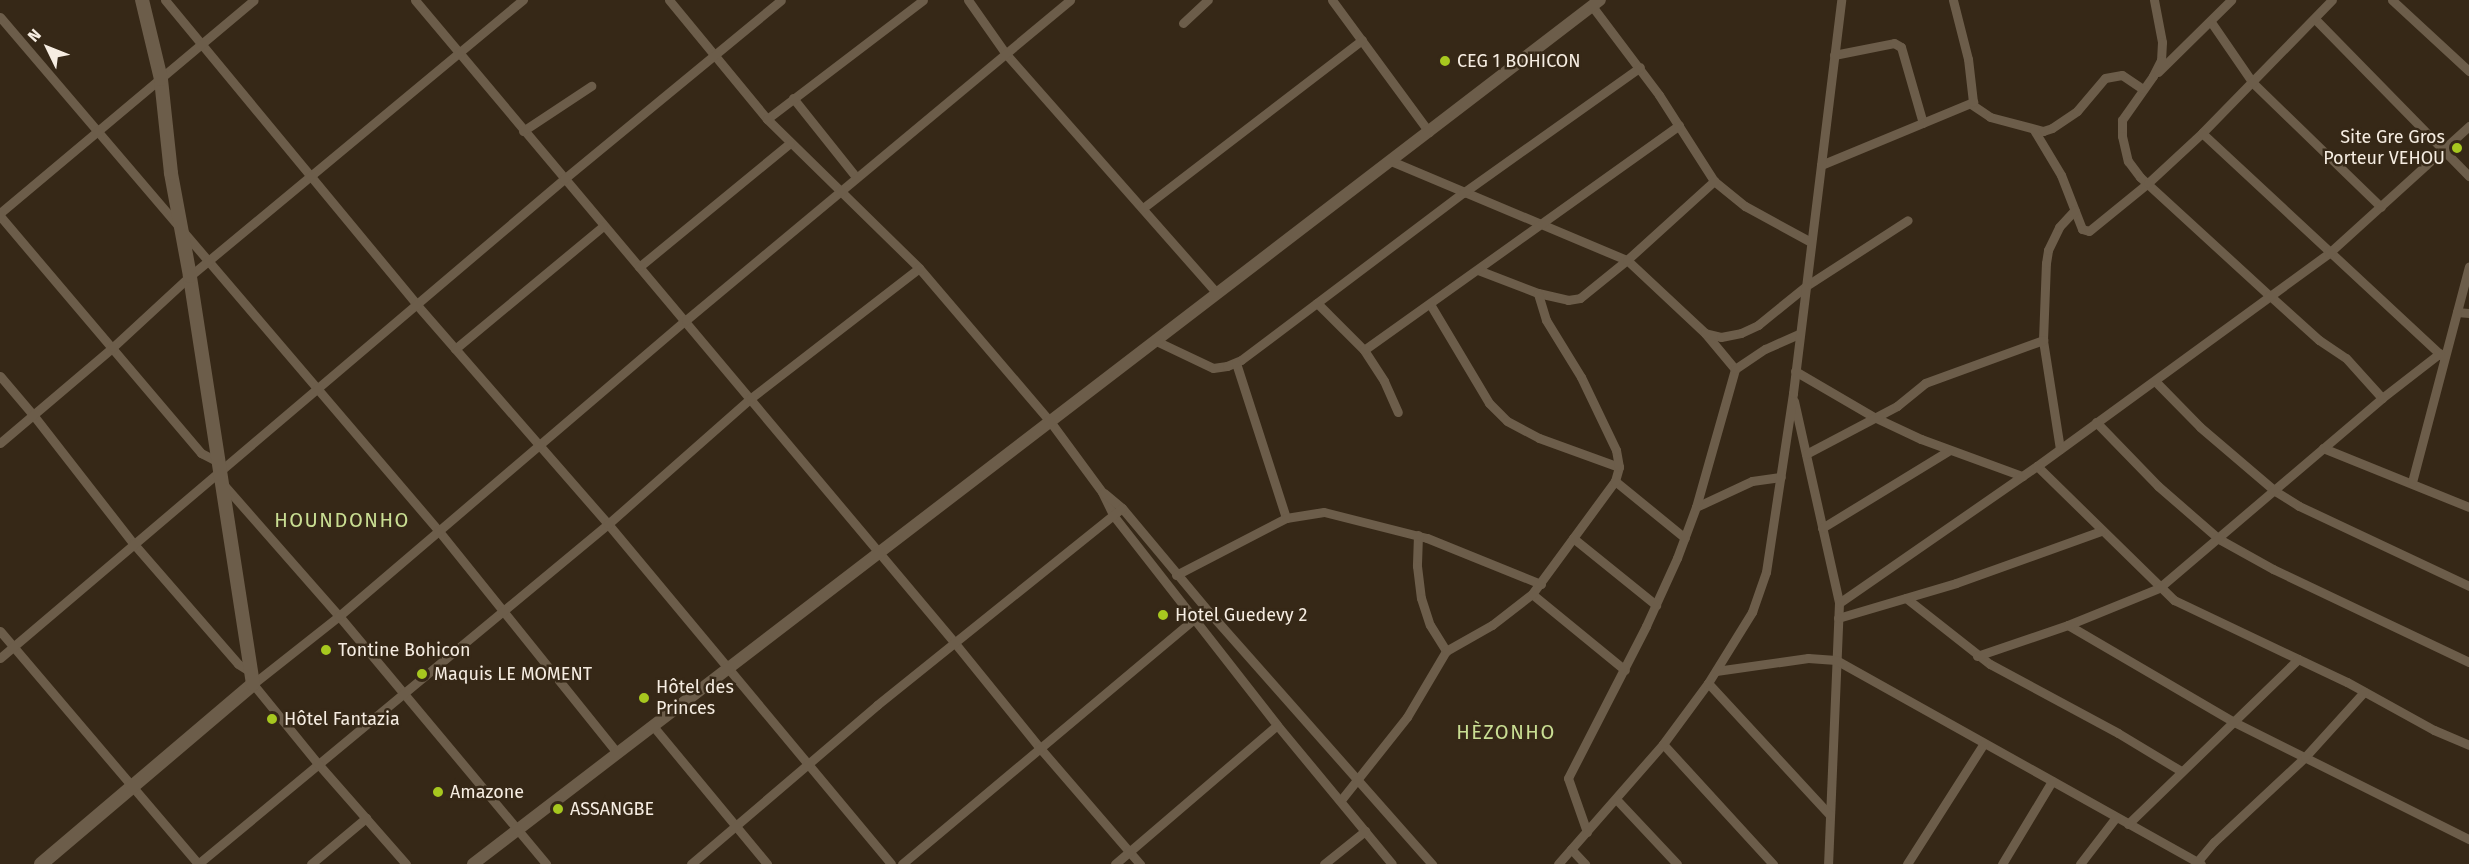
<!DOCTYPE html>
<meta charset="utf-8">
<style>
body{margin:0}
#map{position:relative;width:2469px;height:864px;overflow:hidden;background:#362817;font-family:"Fira Sans",sans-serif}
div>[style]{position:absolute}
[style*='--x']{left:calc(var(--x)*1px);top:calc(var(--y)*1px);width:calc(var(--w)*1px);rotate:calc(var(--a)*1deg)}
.minor>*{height:9px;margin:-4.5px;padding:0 4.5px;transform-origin:4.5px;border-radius:4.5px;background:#6c5d4a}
.tertiary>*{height:12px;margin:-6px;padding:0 6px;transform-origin:6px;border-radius:6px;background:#6c5d4a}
.secondary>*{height:14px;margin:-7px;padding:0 7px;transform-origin:7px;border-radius:7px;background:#6c5d4a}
.dots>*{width:16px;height:16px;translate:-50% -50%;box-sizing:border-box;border:3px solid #362817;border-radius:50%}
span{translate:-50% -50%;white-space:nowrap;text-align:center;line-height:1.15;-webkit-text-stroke:5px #362817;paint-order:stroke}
.poi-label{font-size:18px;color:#f6ede2}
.left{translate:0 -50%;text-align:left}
.right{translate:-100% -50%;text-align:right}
.neighbourhood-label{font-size:20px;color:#c9de93;letter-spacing:1.5px}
.north{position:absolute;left:18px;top:18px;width:60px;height:60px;-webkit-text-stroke:4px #362817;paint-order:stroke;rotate:313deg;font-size:16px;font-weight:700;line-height:24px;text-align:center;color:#f6ede2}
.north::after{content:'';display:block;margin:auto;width:21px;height:27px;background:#f6ede2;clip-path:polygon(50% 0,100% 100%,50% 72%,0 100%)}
</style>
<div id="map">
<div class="minor">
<div style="--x:165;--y:0;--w:396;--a:50.4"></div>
<div style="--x:417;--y:305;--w:291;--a:48.9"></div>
<div style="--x:608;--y:524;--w:442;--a:50.2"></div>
<div style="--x:415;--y:0;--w:838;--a:49.98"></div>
<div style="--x:954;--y:642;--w:135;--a:51"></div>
<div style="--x:1039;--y:747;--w:155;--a:49.2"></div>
<div style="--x:669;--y:0;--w:154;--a:50.5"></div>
<div style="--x:767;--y:119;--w:213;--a:44.4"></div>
<div style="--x:919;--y:268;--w:200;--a:49.5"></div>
<div style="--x:1049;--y:420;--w:89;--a:53.6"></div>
<div style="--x:1102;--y:492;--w:25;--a:64"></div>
<div style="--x:1113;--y:515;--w:266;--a:52"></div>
<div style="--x:1277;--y:725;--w:180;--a:50.4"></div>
<div style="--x:968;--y:0;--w:66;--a:54.9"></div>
<div style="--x:1006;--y:54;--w:317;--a:48.6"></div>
<div style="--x:1332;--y:0;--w:164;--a:53.7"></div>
<div style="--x:2154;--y:0;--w:43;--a:79.2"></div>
<div style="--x:2162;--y:42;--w:18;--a:93"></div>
<div style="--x:2161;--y:60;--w:18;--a:117"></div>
<div style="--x:2153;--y:76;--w:54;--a:125.2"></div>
<div style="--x:2122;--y:120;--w:16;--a:90"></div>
<div style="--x:2122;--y:136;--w:26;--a:77"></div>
<div style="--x:2128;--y:161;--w:20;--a:53"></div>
<div style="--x:2140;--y:177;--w:175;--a:42.5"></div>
<div style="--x:2269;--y:295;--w:67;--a:42"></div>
<div style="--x:2319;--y:340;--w:32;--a:34"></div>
<div style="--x:2346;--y:358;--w:54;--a:48"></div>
<div style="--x:2392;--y:0;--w:105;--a:42.7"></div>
<div style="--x:1592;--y:6;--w:111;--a:53"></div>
<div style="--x:1659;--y:95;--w:102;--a:57.4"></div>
<div style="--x:1714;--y:181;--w:40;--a:39"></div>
<div style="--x:1745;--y:206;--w:73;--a:28.7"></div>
<div style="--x:0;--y:17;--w:675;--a:49.51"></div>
<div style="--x:438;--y:530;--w:286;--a:51.2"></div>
<div style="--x:2315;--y:19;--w:220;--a:45.6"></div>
<div style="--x:2211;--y:22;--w:74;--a:55.5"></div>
<div style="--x:2253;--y:83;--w:178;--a:44.1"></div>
<div style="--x:1183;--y:23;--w:34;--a:-43"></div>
<div style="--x:1834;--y:55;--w:61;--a:-11.3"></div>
<div style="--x:1894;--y:43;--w:8;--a:30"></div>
<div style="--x:1901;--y:47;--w:79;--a:73.9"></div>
<div style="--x:2158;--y:72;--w:103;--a:-44.6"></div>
<div style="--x:793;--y:98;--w:101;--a:51.4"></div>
<div style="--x:1971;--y:104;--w:23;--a:34"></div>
<div style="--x:1990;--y:117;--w:55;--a:14.8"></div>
<div style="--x:2043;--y:131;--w:9;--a:-18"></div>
<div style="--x:2052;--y:128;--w:30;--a:-34"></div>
<div style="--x:2077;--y:111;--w:43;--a:-49.7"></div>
<div style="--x:2105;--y:78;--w:17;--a:-10"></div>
<div style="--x:2122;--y:75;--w:25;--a:34"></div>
<div style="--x:767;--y:119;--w:196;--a:-37.3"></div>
<div style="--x:2034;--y:130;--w:52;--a:59"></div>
<div style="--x:2061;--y:175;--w:58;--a:68.7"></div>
<div style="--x:2082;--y:229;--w:7;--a:16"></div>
<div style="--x:2089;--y:231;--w:76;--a:-39.1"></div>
<div style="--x:2148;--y:183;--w:74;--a:-42.8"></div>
<div style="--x:2202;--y:133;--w:186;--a:-45.7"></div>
<div style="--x:523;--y:131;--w:82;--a:-33.5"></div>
<div style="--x:2202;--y:133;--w:329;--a:42.9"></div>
<div style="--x:1391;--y:161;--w:256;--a:22.8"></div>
<div style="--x:1627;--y:260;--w:107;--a:43.1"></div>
<div style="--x:1705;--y:333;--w:47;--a:50.2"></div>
<div style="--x:1821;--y:165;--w:165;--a:-22.5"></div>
<div style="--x:1973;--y:102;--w:43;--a:-96.6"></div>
<div style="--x:1968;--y:59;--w:61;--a:-104.3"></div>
<div style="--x:1143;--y:208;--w:276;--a:-37.5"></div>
<div style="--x:0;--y:213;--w:331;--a:-40"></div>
<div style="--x:0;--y:216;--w:311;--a:49.7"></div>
<div style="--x:201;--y:453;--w:18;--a:27"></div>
<div style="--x:639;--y:267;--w:195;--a:-39.4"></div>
<div style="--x:1478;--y:270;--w:64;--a:21"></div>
<div style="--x:1538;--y:293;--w:31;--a:13"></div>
<div style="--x:1568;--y:300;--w:12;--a:-9"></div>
<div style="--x:1580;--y:298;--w:60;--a:-39"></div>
<div style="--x:1627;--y:260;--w:118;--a:-42.2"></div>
<div style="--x:1317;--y:303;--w:66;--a:45"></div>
<div style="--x:1364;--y:350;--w:37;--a:57"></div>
<div style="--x:1384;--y:381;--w:34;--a:66"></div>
<div style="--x:1430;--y:304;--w:115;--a:59.2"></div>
<div style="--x:1489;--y:403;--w:25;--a:45"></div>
<div style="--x:1507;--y:421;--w:36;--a:28"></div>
<div style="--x:1539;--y:438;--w:85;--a:19.9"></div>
<div style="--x:2457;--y:312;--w:12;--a:5"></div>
<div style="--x:1705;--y:333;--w:16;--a:14"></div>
<div style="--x:1721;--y:337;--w:20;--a:-11"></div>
<div style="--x:1741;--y:333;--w:19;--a:-25"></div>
<div style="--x:1758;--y:325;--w:62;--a:-39.1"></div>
<div style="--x:1806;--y:286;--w:121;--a:-32.9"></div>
<div style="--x:1154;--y:340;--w:65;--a:25.4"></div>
<div style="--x:1213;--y:368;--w:14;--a:-8"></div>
<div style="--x:1227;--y:366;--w:15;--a:-23"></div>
<div style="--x:1241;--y:360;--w:278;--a:-37"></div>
<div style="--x:1463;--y:193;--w:217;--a:-35.4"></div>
<div style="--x:455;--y:349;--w:192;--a:-39.7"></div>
<div style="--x:1364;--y:350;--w:387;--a:-35.5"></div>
<div style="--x:1236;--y:363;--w:163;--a:72.1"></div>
<div style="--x:1795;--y:371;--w:91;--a:30.2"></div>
<div style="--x:1874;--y:417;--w:52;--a:25.1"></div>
<div style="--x:1921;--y:439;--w:108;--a:20.1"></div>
<div style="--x:0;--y:376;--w:52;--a:49.6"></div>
<div style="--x:34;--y:416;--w:161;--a:52.1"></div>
<div style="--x:133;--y:543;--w:160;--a:49"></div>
<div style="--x:238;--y:664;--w:15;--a:32"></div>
<div style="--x:2155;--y:381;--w:64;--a:45.6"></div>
<div style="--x:2200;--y:427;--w:99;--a:40.5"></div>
<div style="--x:2275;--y:491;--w:28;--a:32"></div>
<div style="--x:2299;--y:506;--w:188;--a:25.2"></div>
<div style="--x:1794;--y:401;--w:207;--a:77.4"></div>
<div style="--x:1839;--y:603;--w:261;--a:92.4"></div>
<div style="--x:2096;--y:422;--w:89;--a:45.9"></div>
<div style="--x:2158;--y:486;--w:81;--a:41"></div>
<div style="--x:2219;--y:539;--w:62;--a:29.1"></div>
<div style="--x:2273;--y:569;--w:217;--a:25.4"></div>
<div style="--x:0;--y:443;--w:148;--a:-40.3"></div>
<div style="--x:113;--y:347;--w:105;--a:-42.7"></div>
<div style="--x:190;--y:276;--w:433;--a:-39.7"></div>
<div style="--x:2323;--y:448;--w:157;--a:22"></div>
<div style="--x:2060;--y:449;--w:110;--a:-98.9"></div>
<div style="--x:2043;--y:340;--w:77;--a:-87.8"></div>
<div style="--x:2046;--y:263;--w:13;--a:-81"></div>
<div style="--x:2048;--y:250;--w:25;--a:-64"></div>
<div style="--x:2059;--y:227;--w:23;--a:-47"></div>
<div style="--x:1806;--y:454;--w:103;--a:-27.8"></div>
<div style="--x:1897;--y:406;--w:36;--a:-39"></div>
<div style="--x:1925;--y:383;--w:126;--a:-20"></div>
<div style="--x:2037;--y:466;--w:192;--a:44.4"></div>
<div style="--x:2174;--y:600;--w:191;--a:25.4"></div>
<div style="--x:2347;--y:682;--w:99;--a:28.9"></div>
<div style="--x:2434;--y:730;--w:38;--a:23"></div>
<div style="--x:1615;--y:481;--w:90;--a:39.2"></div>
<div style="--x:2412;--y:482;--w:223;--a:-75.2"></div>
<div style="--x:223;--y:484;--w:176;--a:48.7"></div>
<div style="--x:339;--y:616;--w:323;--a:50.1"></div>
<div style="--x:1104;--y:493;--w:23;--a:40"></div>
<div style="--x:1122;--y:508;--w:136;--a:50.1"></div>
<div style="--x:1209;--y:612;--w:337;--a:48.5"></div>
<div style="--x:1696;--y:507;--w:62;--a:-24.9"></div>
<div style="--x:1752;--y:481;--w:29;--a:-8"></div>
<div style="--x:1822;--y:528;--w:148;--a:-31.4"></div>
<div style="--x:1418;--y:535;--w:31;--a:92"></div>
<div style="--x:1417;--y:566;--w:32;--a:83"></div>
<div style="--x:1421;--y:598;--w:28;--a:72"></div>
<div style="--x:1430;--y:625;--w:31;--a:58"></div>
<div style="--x:1573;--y:538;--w:107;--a:38.9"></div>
<div style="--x:1176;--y:575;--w:124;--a:-27.4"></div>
<div style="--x:1286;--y:518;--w:38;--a:-9"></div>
<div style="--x:1324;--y:512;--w:106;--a:14.2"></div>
<div style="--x:1427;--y:538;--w:123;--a:22"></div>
<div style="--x:1532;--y:594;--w:120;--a:39.3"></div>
<div style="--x:1906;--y:598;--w:107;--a:38.2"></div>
<div style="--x:1990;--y:664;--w:145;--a:28.3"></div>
<div style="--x:2118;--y:733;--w:74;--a:31.1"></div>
<div style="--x:1839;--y:603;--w:241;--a:-34.7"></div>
<div style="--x:2037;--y:466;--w:361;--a:-36.1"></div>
<div style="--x:2329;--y:253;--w:189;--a:-42.2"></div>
<div style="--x:1838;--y:618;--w:123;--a:-16.5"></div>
<div style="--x:1956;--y:583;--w:154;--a:-19.7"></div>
<div style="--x:2068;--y:625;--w:190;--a:30.3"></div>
<div style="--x:2232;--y:721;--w:265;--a:26.5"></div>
<div style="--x:0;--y:631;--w:306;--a:49.6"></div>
<div style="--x:1977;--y:656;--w:96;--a:-18.8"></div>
<div style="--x:2068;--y:625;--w:98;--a:-22.1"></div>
<div style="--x:2159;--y:588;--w:293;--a:-40.4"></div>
<div style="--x:2382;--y:398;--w:73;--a:-37.8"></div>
<div style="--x:0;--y:658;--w:740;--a:-40.34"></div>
<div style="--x:564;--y:179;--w:281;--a:-39.5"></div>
<div style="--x:1716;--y:671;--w:93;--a:-8"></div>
<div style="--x:1808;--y:658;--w:28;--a:4"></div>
<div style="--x:1836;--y:660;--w:418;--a:29.2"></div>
<div style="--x:1708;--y:683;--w:180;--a:47.3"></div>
<div style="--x:653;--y:726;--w:179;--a:50.4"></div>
<div style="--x:1663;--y:744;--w:163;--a:47.5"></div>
<div style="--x:1616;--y:799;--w:89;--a:46.8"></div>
<div style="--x:1341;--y:800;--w:106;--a:-51.5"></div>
<div style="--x:1407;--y:717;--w:77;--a:-59.4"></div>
<div style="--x:1446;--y:651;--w:53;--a:-29.5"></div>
<div style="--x:1492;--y:625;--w:51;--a:-37.8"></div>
<div style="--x:1532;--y:594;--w:140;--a:-53.7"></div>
<div style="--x:1615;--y:481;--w:15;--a:-74"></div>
<div style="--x:1619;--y:467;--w:17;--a:-100"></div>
<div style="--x:1616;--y:450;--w:81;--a:-115.6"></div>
<div style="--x:1581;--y:377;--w:67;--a:-121.6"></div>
<div style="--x:1546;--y:320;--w:28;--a:-107"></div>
<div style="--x:2128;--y:824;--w:237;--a:-44.1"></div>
<div style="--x:1587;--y:832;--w:57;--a:-109.4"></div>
<div style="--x:1568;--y:778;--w:171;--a:-62.8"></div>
<div style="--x:1646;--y:626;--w:75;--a:-65.5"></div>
<div style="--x:1677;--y:558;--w:54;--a:-69.6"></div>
<div style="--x:1696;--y:507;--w:143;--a:-74.2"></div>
<div style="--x:1735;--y:369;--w:36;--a:-34"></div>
<div style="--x:1765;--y:349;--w:36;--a:-24"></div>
<div style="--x:1571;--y:849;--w:21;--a:47"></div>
<div style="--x:2197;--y:862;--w:26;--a:-50"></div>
<div style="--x:2214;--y:842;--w:125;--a:-43"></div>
<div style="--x:2305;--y:757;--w:88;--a:-47.8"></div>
<div style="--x:198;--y:864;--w:533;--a:-39.67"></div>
<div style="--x:608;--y:524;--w:191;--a:-41.4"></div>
<div style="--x:751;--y:398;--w:212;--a:-37.7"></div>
<div style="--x:311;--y:864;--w:72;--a:-39.9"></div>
<div style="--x:406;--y:864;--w:132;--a:-131.3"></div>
<div style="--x:319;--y:765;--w:104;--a:-129.2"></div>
<div style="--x:253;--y:684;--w:110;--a:-38.3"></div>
<div style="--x:339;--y:616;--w:456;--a:-40.5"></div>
<div style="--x:686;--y:320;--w:500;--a:-39.8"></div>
<div style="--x:691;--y:864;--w:245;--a:-40.5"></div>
<div style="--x:877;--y:705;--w:314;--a:-38.8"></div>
<div style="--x:902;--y:864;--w:381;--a:-40"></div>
<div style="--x:1115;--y:864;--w:213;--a:-40.6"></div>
<div style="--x:1324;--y:864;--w:53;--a:-38.8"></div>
<div style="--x:1558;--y:864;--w:159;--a:-48.8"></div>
<div style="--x:1663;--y:744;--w:76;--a:-53.6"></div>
<div style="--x:1708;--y:683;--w:84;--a:-58.2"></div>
<div style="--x:1752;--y:612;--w:42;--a:-70.7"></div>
<div style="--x:1766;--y:572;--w:181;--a:-81.4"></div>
<div style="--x:1793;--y:393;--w:396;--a:-83"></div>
<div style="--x:1907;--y:864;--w:143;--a:-57.5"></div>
<div style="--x:2002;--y:864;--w:97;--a:-58.9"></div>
<div style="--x:2080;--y:864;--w:59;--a:-52.5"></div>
</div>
<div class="tertiary">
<div style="--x:473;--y:864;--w:1420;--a:-37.48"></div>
</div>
<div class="secondary">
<div style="--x:41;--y:864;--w:278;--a:-40.3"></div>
<div style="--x:253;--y:684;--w:413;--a:-98.8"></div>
<div style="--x:190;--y:276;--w:105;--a:-100.5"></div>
<div style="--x:171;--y:173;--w:95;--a:-96.1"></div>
<div style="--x:161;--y:79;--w:81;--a:-103.5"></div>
</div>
<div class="dots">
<div style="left:1445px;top:61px;background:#a7c81f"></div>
<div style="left:2457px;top:148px;background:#a7c81f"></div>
<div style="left:1163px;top:615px;background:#a7c81f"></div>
<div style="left:326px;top:650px;background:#a7c81f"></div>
<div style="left:422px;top:674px;background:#a7c81f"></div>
<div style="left:644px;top:698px;background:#a7c81f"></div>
<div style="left:272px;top:719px;background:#a7c81f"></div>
<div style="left:438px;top:792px;background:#a7c81f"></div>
<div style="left:558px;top:809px;background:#a7c81f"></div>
</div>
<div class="poi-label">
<span class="left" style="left:1457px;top:61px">CEG 1 BOHICON</span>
<span class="right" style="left:2445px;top:148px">Site Gre Gros<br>Porteur VEHOU</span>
<span class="left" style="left:1175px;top:615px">Hotel Guedevy 2</span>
<span class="left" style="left:338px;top:650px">Tontine Bohicon</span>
<span class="left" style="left:434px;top:674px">Maquis LE MOMENT</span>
<span class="left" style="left:656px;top:698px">Hôtel des<br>Princes</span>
<span class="left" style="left:284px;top:719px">Hôtel Fantazia</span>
<span class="left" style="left:450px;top:792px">Amazone</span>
<span class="left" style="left:570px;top:809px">ASSANGBE</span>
</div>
<div class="neighbourhood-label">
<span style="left:342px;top:520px">HOUNDONHO</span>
<span style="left:1506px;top:732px">HÈZONHO</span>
</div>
<div class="north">N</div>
</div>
